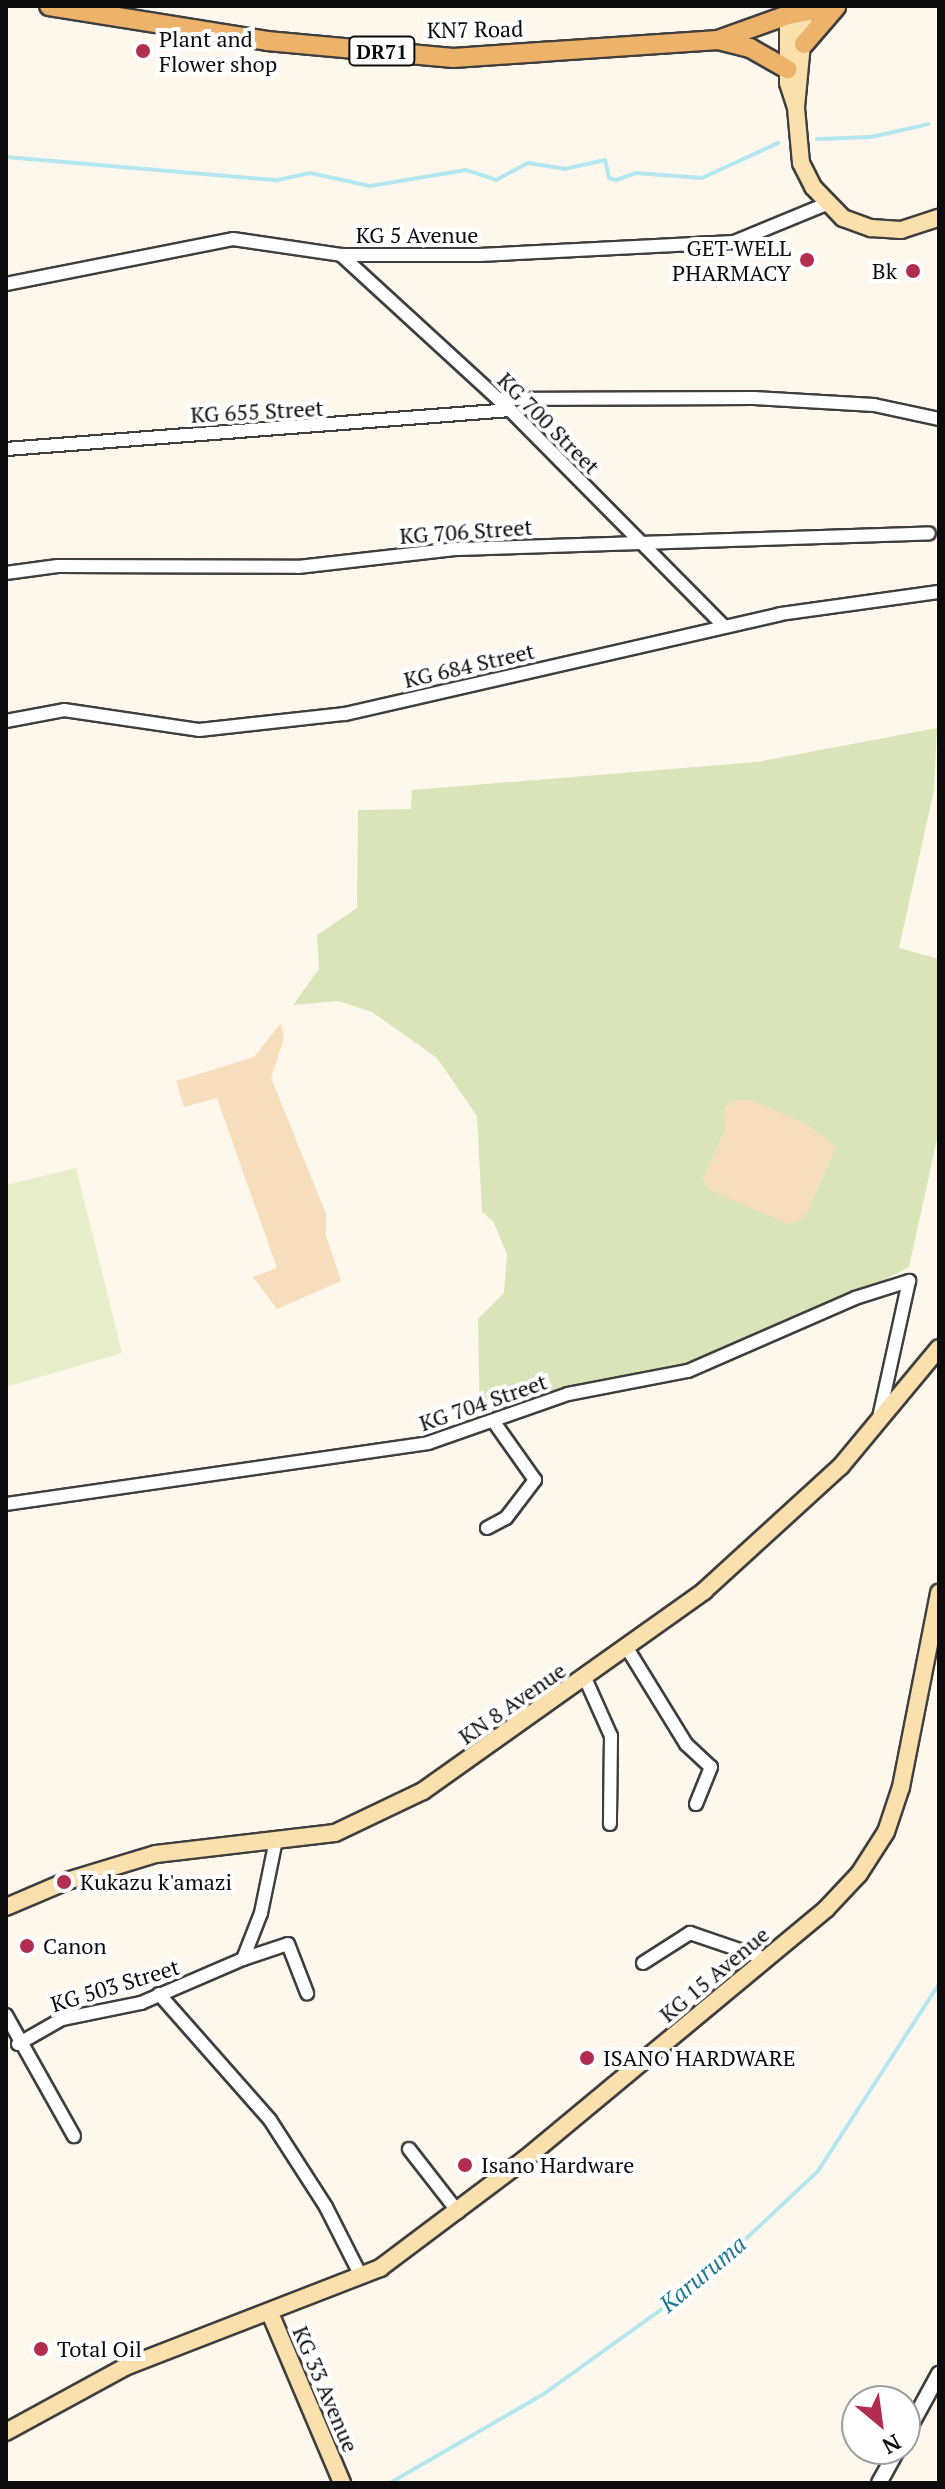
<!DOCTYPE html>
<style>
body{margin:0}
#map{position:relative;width:945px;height:2489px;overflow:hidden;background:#fef7ec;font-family:"PT Serif",serif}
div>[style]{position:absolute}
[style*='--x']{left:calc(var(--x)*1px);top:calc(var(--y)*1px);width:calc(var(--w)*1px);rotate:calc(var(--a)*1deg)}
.green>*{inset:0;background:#d9e5b9}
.sand>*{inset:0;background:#f6ddbc}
.pitch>*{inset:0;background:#e8edca}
.stream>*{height:4px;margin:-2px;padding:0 2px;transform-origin:2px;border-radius:2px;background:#b5e7f1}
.roads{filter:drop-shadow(2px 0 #3f3f3f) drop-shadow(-2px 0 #3f3f3f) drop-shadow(0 2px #3f3f3f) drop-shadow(0 -2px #3f3f3f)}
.minor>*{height:12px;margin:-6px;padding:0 6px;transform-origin:6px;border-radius:6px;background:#fff}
.tertiary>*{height:14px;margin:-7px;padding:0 7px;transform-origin:7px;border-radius:7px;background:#fff}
.secondary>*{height:16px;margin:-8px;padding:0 8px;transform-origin:8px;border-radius:8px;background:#f9e0ac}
.primary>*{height:18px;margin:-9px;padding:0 9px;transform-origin:9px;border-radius:9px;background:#eeb36b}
.dots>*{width:22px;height:22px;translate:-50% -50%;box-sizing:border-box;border:4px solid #fff;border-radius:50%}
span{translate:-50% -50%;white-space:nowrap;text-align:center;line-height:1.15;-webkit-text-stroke:8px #fff;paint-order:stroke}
.shield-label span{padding:2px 6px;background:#fff;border:2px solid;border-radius:6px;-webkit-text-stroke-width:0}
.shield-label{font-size:20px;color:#0c0c0c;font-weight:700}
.street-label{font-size:22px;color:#0c0c0c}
.poi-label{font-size:22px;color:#0c0c0c}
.left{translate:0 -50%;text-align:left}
.right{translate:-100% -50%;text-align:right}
.water-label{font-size:24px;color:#1f7994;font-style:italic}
.frame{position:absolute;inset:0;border:8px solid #0c0c0c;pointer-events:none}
.north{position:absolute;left:841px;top:2385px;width:80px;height:80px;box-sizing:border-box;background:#fff;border:2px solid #9e9e9e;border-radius:50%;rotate:151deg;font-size:22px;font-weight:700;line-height:32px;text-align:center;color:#0c0c0c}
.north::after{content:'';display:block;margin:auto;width:28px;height:36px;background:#b12e50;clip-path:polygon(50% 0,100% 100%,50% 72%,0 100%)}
</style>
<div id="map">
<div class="green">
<div style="clip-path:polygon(evenodd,937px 728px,934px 790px,899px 948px,939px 959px,939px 1130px,909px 1267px,707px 1370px,654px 1383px,561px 1392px,480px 1424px,478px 1319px,504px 1293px,507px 1254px,493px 1221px,482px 1212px,477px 1116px,437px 1058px,372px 1012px,338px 1001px,293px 1005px,319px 969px,317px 935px,357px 908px,358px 810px,411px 809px,412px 790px,757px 762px,937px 728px,724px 1133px,836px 1147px,804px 1218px,703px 1179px,724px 1133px)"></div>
</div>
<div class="sand">
<div style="clip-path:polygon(281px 1023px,284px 1038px,271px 1078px,326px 1214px,326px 1236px,341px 1281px,277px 1309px,253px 1277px,277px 1268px,217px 1098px,184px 1107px,176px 1081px,254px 1057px)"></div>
<div style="clip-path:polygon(734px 1100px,750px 1100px,805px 1123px,836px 1147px,804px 1218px,788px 1224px,709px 1190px,703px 1179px,724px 1133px,725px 1107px)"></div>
</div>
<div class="pitch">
<div style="clip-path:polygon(76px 1168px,122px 1353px,6px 1387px,6px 1185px)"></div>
</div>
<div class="stream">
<div style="--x:817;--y:139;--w:54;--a:-2.1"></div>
<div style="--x:871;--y:137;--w:59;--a:-12.6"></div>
<div style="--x:6;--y:157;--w:272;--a:4.9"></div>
<div style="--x:277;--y:180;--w:34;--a:-12"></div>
<div style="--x:310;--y:173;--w:61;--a:12.2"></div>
<div style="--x:370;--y:186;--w:97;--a:-9.5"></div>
<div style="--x:466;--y:170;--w:32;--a:18"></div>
<div style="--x:496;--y:180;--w:36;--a:-28"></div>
<div style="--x:528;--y:163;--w:37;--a:9"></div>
<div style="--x:565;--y:169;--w:41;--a:-12.7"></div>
<div style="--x:605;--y:160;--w:18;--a:77"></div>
<div style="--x:609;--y:178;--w:7;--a:16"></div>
<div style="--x:616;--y:180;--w:21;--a:-19"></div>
<div style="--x:636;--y:173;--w:66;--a:4.3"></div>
<div style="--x:702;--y:178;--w:84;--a:-24.7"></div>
<div style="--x:390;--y:2483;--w:179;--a:-30.1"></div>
<div style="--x:545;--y:2393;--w:193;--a:-35.7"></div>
<div style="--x:702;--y:2280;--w:159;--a:-43.2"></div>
<div style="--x:818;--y:2171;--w:223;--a:-57.1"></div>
</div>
<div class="roads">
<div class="minor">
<div style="--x:341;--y:255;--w:229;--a:42.5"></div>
<div style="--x:510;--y:410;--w:303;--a:45.3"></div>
<div style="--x:6;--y:284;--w:231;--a:-11.2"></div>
<div style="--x:233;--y:239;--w:109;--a:8.4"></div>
<div style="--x:341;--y:255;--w:138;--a:0"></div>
<div style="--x:479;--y:255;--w:255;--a:-2.9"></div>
<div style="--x:734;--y:242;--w:100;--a:-22.4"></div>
<div style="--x:498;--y:399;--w:256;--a:-0.2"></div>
<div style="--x:754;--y:398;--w:120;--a:3.3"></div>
<div style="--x:874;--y:405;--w:66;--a:12.2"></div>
<div style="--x:6;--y:449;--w:506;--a:-4.42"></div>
<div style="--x:6;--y:573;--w:52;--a:-7.7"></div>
<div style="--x:58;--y:566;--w:240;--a:0.2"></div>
<div style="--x:298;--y:567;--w:160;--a:-6.5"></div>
<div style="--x:457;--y:549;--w:472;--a:-1.9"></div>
<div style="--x:6;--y:721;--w:59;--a:-10.7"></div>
<div style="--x:64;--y:710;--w:136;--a:8.4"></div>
<div style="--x:199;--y:730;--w:147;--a:-6.3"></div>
<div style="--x:345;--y:714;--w:446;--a:-12.9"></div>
<div style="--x:780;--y:614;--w:161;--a:-7.9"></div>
<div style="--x:6;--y:1504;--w:426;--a:-8.2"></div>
<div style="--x:428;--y:1443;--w:148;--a:-19.3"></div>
<div style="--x:568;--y:1394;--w:122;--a:-10.9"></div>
<div style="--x:688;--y:1371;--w:182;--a:-23.6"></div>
<div style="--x:855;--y:1298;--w:57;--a:-17.5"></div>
<div style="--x:909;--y:1281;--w:140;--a:102.4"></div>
<div style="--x:487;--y:1528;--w:21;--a:-28"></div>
<div style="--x:506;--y:1518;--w:48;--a:-52.7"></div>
<div style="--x:535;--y:1480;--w:71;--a:-125.3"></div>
<div style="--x:627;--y:1648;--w:113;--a:58.4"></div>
<div style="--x:686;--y:1744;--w:34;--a:43"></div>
<div style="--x:711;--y:1767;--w:40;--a:112"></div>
<div style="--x:585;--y:1678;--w:64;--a:65.9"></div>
<div style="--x:611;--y:1736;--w:88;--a:90.7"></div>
<div style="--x:243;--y:1959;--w:47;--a:-18.4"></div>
<div style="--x:288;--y:1944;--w:53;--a:68.8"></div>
<div style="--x:643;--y:1963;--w:56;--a:-32.6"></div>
<div style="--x:690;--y:1933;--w:80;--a:18.9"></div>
<div style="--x:159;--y:1994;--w:168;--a:48.6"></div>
<div style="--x:270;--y:2120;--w:103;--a:57.2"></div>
<div style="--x:326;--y:2207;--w:77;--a:63.1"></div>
<div style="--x:6;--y:2015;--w:139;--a:60.7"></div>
<div style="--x:18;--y:2044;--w:51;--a:-29.6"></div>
<div style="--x:62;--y:2019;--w:81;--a:-11.4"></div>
<div style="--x:141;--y:2003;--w:111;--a:-23.3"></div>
<div style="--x:243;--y:1959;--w:49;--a:-68.6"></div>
<div style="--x:261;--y:1913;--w:75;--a:-78.4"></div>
<div style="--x:409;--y:2149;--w:80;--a:52.1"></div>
</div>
<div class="tertiary">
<div style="--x:905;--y:2436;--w:71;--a:-61.3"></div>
<div style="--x:879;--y:2483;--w:39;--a:-61"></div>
</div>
<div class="secondary">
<div style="--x:805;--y:12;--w:96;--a:95.4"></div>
<div style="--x:796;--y:108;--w:55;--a:84.8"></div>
<div style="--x:801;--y:163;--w:27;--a:63"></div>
<div style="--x:813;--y:187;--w:43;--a:45.9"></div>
<div style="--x:843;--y:218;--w:30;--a:20"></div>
<div style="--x:871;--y:228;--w:30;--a:4"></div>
<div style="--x:901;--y:230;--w:40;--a:-18"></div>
<div style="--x:788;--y:15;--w:68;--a:90"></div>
<div style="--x:788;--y:83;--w:26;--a:72"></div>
<div style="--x:6;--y:1907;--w:66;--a:-23.1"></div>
<div style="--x:67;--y:1881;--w:93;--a:-16.9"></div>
<div style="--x:156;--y:1854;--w:180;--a:-6.7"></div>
<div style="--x:335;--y:1833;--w:98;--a:-25.5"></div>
<div style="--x:423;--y:1791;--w:345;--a:-35.4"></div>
<div style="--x:704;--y:1591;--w:185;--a:-42.4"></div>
<div style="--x:841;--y:1466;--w:153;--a:-50.3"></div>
<div style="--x:270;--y:2313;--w:185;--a:67"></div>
<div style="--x:6;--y:2432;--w:136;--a:-28.6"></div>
<div style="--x:125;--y:2367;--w:274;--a:-21.2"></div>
<div style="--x:380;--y:2268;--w:181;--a:-36.9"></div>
<div style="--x:525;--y:2159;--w:391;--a:-39.7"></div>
<div style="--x:826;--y:1909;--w:48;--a:-46.7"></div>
<div style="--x:859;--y:1874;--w:50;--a:-57.3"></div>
<div style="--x:886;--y:1832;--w:47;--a:-71.6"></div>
<div style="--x:901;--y:1787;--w:198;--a:-78.9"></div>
</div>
<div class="primary">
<div style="--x:49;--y:6;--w:221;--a:9.1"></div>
<div style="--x:267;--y:41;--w:187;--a:5.2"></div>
<div style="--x:453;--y:58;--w:266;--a:-3.9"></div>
<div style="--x:718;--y:40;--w:74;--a:-19.7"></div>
<div style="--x:788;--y:15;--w:49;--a:-10.6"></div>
<div style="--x:718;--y:40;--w:33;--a:14"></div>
<div style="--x:750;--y:48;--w:43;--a:29.6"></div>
<div style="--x:804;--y:44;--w:49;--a:-49.1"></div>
</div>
</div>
<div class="dots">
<div style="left:143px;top:51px;background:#b12e50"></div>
<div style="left:807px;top:260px;background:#b12e50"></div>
<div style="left:913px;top:271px;background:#b12e50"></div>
<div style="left:64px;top:1882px;background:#b12e50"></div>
<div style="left:27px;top:1946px;background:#b12e50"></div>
<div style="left:587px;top:2058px;background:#b12e50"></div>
<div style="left:465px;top:2165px;background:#b12e50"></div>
<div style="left:41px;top:2349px;background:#b12e50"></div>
</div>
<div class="shield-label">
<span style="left:382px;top:51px">DR71</span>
</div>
<div class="street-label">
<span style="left:475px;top:29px;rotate:-1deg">KN7 Road</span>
<span style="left:417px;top:235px">KG 5 Avenue</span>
<span style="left:257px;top:411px;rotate:-3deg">KG 655 Street</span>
<span style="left:549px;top:423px;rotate:45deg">KG 700 Street</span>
<span style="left:466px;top:531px;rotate:-4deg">KG 706 Street</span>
<span style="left:469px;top:665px;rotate:-13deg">KG 684 Street</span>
<span style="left:483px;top:1402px;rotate:-19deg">KG 704 Street</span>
<span style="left:512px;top:1703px;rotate:-35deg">KN 8 Avenue</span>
<span style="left:714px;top:1974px;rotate:-40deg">KG 15 Avenue</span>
<span style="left:115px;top:1985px;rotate:-17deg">KG 503 Street</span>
<span style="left:326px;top:2389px;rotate:67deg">KG 33 Avenue</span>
</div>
<div class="poi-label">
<span class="left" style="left:159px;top:51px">Plant and<br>Flower shop</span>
<span class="right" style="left:791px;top:260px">GET WELL<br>PHARMACY</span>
<span class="right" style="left:897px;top:271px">Bk</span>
<span class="left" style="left:80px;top:1882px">Kukazu k'amazi</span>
<span class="left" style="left:43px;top:1946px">Canon</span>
<span class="left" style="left:603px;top:2058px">ISANO HARDWARE</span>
<span class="left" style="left:481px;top:2165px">Isano Hardware</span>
<span class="left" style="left:57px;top:2349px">Total Oil</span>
</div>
<div class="water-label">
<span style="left:703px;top:2274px;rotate:-40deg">Karuruma</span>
</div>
<div class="frame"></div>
<div class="north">N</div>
</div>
